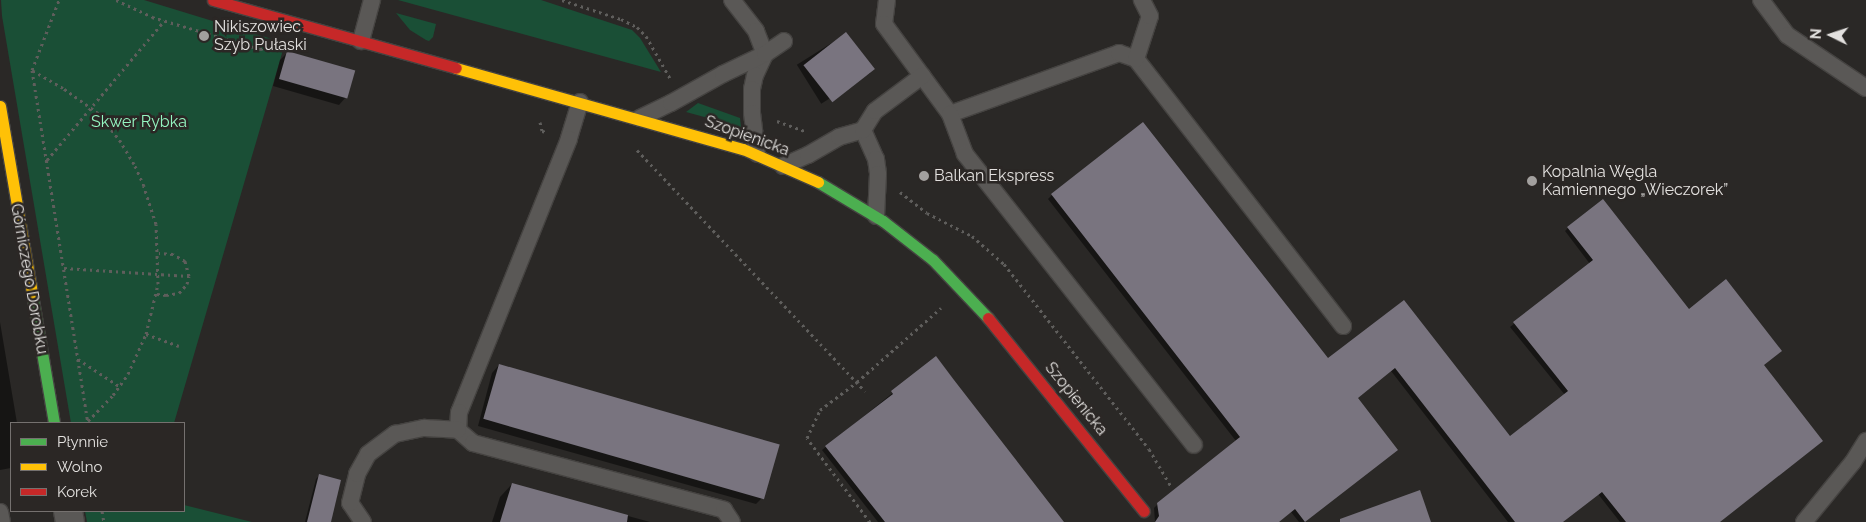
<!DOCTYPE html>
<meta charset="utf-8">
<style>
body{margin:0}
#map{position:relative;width:1866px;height:522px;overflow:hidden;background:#2a2826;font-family:Raleway,sans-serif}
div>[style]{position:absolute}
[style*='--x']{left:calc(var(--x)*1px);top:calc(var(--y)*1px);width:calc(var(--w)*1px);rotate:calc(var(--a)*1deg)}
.green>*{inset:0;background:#1a4f36}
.shadow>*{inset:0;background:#0007;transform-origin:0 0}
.building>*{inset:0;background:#79747f;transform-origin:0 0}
.path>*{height:3px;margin-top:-1.5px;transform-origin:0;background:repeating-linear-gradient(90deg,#5f5e5c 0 2.5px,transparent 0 6.5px)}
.roads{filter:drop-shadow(1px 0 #454341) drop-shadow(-1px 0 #454341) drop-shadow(0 1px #454341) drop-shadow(0 -1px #454341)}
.lane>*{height:16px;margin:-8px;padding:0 8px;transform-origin:8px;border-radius:8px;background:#5a5856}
.street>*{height:28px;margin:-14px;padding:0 14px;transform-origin:14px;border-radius:14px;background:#5a5856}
.fast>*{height:11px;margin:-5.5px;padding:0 5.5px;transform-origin:5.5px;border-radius:5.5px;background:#4caf50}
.slow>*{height:11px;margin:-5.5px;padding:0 5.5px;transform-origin:5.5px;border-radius:5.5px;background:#ffc107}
.jam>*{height:11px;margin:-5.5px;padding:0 5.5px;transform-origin:5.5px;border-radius:5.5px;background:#c62828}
.dots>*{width:14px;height:14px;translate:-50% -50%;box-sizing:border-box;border:2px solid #2b2725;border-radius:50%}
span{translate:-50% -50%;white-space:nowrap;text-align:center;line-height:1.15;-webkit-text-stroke:5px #2b2725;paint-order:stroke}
.poi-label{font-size:16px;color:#e3e1df}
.left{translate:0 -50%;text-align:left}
.park-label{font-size:16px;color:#94f6c1}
.street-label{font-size:16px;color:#e3e1df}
.legend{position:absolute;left:10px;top:422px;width:175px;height:90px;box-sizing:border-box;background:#2b2725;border:1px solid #75716f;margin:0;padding:6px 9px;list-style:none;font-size:15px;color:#e3e1df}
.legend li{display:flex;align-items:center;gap:10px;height:25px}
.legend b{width:25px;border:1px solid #75716f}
.north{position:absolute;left:1806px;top:10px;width:50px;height:50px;-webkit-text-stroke:4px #2b2725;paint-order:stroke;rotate:274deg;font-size:14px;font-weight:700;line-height:20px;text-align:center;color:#e3e1df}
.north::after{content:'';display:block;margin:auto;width:18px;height:22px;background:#e3e1df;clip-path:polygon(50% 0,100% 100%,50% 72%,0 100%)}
</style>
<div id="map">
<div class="green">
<div style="clip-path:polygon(1px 0,144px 0,285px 43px,174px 423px,71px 423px,2px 16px)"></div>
<div style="clip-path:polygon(398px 0,541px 0,632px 30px,640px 38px,661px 72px)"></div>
<div style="clip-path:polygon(396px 13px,436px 24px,433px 37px,429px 41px,426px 40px,410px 30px)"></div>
<div style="clip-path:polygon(698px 103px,740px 118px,741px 127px,686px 112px)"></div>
<div style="clip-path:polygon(184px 505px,252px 522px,87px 522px,85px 511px,184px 511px)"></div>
</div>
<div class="shadow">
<div style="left:846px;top:34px;width:46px;height:58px;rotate:58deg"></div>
<div style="clip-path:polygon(287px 53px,346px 97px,339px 105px,273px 86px,280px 60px)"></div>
<div style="clip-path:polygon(1052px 195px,1328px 360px,1403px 301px,1510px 438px,1565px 395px,1510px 327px,1590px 264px,1565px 231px,1568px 228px,1688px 310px,1763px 365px,1822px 441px,1719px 522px,1620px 522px,1598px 494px,1562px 522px,1508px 522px,1391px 371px,1357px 398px,1393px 453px,1304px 522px,1299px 522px,1291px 512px,1278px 522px,1155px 522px,1154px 508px,1158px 504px,1236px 441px,1048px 199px)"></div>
<div style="clip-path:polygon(0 322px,17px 423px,11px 423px,11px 468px,0 470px)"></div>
<div style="clip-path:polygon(936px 358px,1063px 522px,878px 522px,822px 450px)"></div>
<div style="clip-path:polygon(499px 365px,764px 496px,756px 504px,478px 426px,492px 373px)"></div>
<div style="clip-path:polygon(320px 475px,330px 522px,305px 522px,316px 479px)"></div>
<div style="clip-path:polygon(512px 484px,650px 522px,492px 522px,500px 497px)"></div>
</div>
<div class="building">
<div style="left:846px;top:32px;width:47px;height:54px;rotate:52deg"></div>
<div style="left:287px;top:51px;width:71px;height:29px;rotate:16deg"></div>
<div style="clip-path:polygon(1143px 122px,1328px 358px,1404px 300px,1510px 436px,1568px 391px,1513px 322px,1593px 260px,1567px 227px,1603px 199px,1689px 309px,1726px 279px,1782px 351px,1764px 365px,1823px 441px,1720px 522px,1626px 522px,1602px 492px,1563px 522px,1515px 522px,1395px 368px,1358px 398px,1398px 450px,1305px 522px,1295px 509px,1279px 522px,1155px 522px,1159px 516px,1157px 503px,1240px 437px,1051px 194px)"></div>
<div style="clip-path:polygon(936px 356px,954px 380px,1064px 522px,885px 522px,825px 446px,893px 394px,891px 391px)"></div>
<div style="left:499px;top:364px;width:292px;height:57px;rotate:16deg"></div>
<div style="clip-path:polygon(319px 474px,341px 480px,331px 522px,307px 522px)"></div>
<div style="clip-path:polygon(512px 483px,628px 515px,627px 522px,500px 522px)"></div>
<div style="clip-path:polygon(1420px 490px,1431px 522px,1340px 522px,1340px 519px)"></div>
</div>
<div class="path">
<div style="--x:116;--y:0;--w:40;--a:25"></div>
<div style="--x:152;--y:17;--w:113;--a:16.5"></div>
<div style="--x:260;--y:49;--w:9;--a:-13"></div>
<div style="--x:562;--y:0;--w:62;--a:17.9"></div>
<div style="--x:621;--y:19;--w:18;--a:27"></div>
<div style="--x:637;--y:27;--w:13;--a:45"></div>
<div style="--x:646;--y:36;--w:48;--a:60.3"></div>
<div style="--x:32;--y:70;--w:75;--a:-68.9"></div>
<div style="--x:777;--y:121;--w:29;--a:20"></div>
<div style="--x:540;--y:122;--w:9;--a:77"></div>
<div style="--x:542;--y:131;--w:5;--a:11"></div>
<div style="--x:637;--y:150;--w:332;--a:46.6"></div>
<div style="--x:47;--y:160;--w:182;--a:-49.9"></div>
<div style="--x:900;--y:192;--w:34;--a:38"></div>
<div style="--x:927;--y:213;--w:51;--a:27.1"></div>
<div style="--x:972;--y:236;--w:43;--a:41.2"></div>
<div style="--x:1004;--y:264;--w:235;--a:51.9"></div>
<div style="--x:1149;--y:449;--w:45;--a:59.5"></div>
<div style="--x:64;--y:268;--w:125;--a:3.7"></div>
<div style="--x:157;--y:294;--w:9;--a:6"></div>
<div style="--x:166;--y:295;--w:13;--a:-9"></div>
<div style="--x:179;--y:293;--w:12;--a:-48"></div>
<div style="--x:187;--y:284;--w:8;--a:-76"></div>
<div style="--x:189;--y:276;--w:16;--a:-105"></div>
<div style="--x:185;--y:261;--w:14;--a:-150"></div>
<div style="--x:173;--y:254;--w:14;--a:-176"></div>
<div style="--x:146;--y:334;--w:35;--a:20"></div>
<div style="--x:78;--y:359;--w:49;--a:33.4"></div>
<div style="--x:88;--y:421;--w:36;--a:-46"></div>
<div style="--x:113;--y:395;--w:26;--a:-54"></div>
<div style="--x:128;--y:374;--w:44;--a:-65.8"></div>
<div style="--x:146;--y:334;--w:51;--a:-76.5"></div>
<div style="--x:158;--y:284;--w:60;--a:-91.9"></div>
<div style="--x:156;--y:224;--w:40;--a:-108"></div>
<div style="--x:144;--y:186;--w:24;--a:-114"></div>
<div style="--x:134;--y:164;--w:26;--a:-121"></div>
<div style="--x:121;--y:142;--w:37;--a:-128"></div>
<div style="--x:98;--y:113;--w:43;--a:-144.5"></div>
<div style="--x:63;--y:88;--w:36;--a:-150"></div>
<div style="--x:32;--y:70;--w:357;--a:81"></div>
<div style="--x:102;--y:511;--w:11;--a:80"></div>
<div style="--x:870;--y:522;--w:105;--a:-126.9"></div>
<div style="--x:807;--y:438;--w:31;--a:-65"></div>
<div style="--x:820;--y:410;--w:46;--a:-37.1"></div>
<div style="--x:857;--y:382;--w:112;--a:-41.4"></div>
</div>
<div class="roads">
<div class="lane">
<div style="--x:732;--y:0;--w:39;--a:52"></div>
<div style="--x:756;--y:31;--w:25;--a:69"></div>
<div style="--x:765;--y:54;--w:23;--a:115"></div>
<div style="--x:755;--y:75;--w:14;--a:102"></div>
<div style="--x:752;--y:89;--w:24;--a:90"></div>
<div style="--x:752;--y:113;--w:41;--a:83"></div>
<div style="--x:887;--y:0;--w:24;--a:97"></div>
<div style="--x:884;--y:24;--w:112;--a:53.7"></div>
<div style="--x:950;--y:114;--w:180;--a:-19.8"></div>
<div style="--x:1119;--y:53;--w:18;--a:19"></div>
<div style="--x:1136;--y:59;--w:338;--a:52.2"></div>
<div style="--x:1761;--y:0;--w:44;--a:53.4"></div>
<div style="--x:1787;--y:35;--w:95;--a:33.9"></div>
<div style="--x:361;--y:41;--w:42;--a:-75"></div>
<div style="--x:1136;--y:59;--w:45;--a:-72"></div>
<div style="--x:1150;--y:16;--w:18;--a:-117"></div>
<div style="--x:580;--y:102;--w:39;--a:107"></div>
<div style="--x:569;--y:139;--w:294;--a:111.9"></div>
<div style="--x:459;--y:412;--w:18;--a:93"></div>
<div style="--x:458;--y:430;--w:20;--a:41"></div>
<div style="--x:473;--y:443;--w:260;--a:14.9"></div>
<div style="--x:724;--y:510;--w:14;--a:56"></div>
<div style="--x:950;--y:114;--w:43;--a:69.4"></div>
<div style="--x:965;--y:154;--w:370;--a:51.8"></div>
<div style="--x:640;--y:118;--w:34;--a:-26"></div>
<div style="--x:671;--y:103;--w:60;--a:-29.1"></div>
<div style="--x:723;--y:74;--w:47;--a:-25.5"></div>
<div style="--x:765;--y:54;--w:23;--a:-34"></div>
<div style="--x:863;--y:130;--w:32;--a:66"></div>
<div style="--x:876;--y:159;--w:15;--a:82"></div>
<div style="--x:878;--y:174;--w:42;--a:92.7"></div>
<div style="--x:783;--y:166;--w:27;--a:-24"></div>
<div style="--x:808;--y:155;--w:36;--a:-30"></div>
<div style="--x:839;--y:137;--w:25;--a:-16"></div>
<div style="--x:863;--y:130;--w:22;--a:-58"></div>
<div style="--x:875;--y:111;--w:59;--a:-36.7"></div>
<div style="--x:0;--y:512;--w:10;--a:79"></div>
<div style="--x:363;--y:522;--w:23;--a:-124"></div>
<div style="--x:350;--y:503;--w:30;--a:-76"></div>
<div style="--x:357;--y:474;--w:23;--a:-61"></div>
<div style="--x:368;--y:454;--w:34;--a:-37"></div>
<div style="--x:395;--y:434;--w:30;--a:-12"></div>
<div style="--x:424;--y:428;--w:34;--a:3"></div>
<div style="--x:1804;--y:522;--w:77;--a:-50.8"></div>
<div style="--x:1853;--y:462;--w:25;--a:-58"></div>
</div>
<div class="street">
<div style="--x:68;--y:511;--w:11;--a:80"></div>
</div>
<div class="fast">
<div style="--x:818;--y:182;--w:76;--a:31"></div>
<div style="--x:883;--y:221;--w:63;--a:38"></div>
<div style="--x:933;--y:260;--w:80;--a:46.5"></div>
<div style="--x:32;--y:294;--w:131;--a:80.3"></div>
</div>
<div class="slow">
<div style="--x:456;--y:68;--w:298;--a:15.8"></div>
<div style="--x:743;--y:149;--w:82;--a:23.7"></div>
<div style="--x:0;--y:106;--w:191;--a:80.3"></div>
</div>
<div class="jam">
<div style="--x:213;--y:0;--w:252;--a:15.6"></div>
<div style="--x:988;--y:318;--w:248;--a:51.1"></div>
</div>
</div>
<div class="dots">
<div style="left:204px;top:36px;background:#a2a09e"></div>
<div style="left:924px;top:176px;background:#a2a09e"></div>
<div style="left:1532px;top:181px;background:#a2a09e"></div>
</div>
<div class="poi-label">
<span class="left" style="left:214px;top:36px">Nikiszowiec<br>Szyb Pułaski</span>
<span class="left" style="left:1542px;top:181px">Kopalnia Węgla<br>Kamiennego „Wieczorek”</span>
<span class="left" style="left:934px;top:176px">Balkan Ekspress</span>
</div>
<div class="park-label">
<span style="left:139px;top:122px">Skwer Rybka</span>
</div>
<div class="street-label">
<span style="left:747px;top:136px;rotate:20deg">Szopienicka</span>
<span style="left:29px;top:279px;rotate:80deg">Górniczego Dorobku</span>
<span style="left:1076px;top:399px;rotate:51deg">Szopienicka</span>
</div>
<ul class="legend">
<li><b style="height:6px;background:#4caf50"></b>Płynnie</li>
<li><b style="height:6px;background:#ffc107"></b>Wolno</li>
<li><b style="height:6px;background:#c62828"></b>Korek</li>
</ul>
<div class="north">N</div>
</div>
